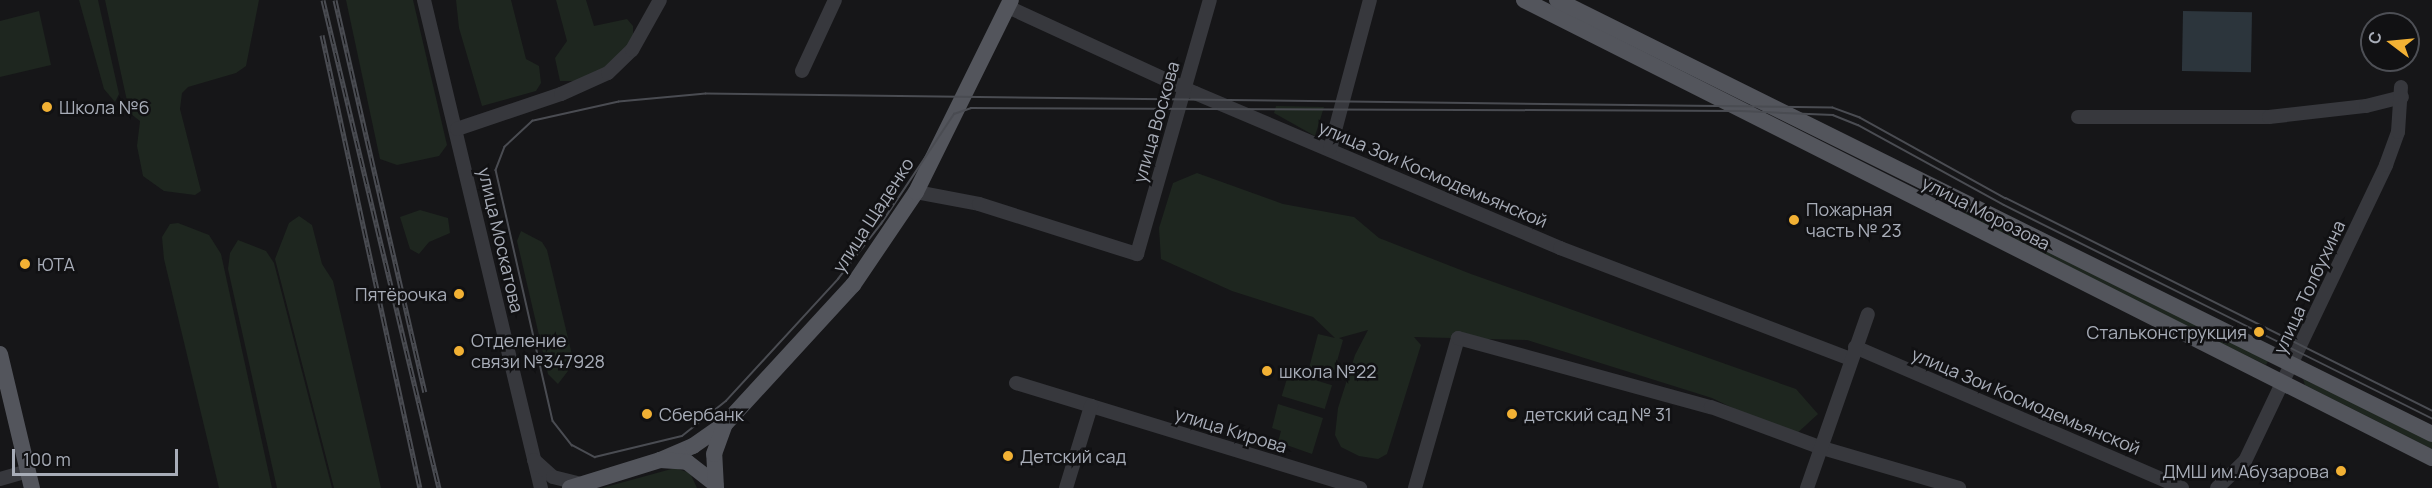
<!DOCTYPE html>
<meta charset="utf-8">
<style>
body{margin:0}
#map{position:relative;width:2432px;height:488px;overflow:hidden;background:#161618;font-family:Manrope,sans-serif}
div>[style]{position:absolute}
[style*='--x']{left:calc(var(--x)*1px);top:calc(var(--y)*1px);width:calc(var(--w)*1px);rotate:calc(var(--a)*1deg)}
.green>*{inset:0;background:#1e261f;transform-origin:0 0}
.water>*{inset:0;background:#2c353c;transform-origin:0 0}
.minor>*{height:14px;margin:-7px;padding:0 7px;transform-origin:7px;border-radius:7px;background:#37383d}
.major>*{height:16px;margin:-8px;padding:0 8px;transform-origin:8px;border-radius:8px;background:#53555c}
.tram>*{height:1.5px;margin:-0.75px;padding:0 0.75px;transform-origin:0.75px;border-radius:0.75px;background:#4a4c52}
.rail>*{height:5px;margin-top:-2.5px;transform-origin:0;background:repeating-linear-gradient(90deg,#111113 0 9px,#4a4c52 0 18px);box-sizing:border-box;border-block:2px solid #4a4c52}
.dots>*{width:16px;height:16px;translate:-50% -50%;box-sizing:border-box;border:3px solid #111113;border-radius:50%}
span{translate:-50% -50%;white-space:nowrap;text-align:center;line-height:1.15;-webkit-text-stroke:5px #111113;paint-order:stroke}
.poi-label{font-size:18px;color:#a8adb8}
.left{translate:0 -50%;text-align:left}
.right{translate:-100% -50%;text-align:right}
.street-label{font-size:18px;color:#a8adb8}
.north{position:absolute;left:2360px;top:12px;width:60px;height:60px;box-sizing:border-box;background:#111113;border:2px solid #4d4f55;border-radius:50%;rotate:286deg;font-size:16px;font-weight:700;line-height:24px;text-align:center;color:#a8adb8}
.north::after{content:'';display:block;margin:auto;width:21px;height:27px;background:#f2b134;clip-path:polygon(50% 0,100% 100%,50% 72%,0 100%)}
.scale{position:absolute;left:12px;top:449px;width:166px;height:27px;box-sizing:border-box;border:3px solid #a8adb8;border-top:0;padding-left:8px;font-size:18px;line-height:21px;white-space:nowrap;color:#a8adb8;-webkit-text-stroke:4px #111113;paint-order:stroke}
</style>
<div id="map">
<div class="green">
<div style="clip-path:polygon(79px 0,98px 0,119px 94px,115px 102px,104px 89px)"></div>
<div style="clip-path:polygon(105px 0,259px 0,246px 66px,236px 73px,188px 87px,182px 93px,180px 109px,201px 191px,195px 195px,164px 191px,143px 176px,137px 146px,140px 121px,131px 114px,127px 101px)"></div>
<div style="clip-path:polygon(346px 0,413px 0,447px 145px,439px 156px,397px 165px,380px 159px)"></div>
<div style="clip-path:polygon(456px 0,511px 0,526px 59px,539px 66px,541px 83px,536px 91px,482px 106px,459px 28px)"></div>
<div style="clip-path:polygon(556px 0,586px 0,594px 26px,627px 19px,633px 26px,633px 36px,616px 63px,577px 81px,560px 81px,555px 58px,567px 41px)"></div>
<div style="clip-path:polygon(39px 11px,51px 65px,0 77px,0 21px)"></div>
<div style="clip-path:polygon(1276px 106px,1324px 107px,1315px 136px,1274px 113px)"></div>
<div style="clip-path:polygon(1197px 173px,1283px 204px,1354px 217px,1379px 238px,1471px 274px,1796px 389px,1818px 414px,1793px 437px,1712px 398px,1527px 340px,1414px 337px,1421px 345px,1387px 454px,1378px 459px,1359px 456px,1341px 447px,1335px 435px,1338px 408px,1355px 355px,1368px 330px,1339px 338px,1343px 340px,1332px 379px,1308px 372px,1318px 334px,1335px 338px,1313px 317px,1232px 291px,1161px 259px,1159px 228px,1173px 183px)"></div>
<div style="clip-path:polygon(1967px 208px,2270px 357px,2266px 365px,1963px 218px)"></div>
<div style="clip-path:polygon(420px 210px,448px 218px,450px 233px,429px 242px,419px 254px,410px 249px,400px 217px)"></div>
<div style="clip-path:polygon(299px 216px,312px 225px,322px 264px,333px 281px,381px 488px,334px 488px,275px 259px,289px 223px)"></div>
<div style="clip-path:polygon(178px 223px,209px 235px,221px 254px,272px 488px,219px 488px,164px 259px,162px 237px,170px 224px)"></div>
<div style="clip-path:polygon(521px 231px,542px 242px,547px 250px,573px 359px,571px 367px,558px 384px,548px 374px,517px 241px)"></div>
<div style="clip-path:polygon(238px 240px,266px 251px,274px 263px,332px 488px,277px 488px,228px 269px,230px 253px)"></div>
<div style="left:1289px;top:372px;width:45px;height:25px;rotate:17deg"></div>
<div style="clip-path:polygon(2303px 379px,2432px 439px,2432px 449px,2305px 385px)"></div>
<div style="clip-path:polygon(1278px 404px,1323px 418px,1312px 454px,1278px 442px,1281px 431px,1272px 428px)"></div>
<div style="clip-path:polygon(675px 468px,690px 473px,697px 488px,602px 488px)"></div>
</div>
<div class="water">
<div style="left:2183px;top:11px;width:69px;height:60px;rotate:1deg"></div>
</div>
<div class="minor">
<div style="--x:424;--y:0;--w:502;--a:76.52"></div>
<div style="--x:1008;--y:7;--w:206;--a:24.7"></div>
<div style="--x:1195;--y:93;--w:397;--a:23"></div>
<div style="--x:1560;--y:248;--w:311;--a:20.9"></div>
<div style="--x:802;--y:71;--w:78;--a:-65.1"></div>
<div style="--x:2078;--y:117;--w:191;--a:0"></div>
<div style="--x:2269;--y:117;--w:98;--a:-6.5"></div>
<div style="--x:2366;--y:106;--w:37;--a:-14"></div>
<div style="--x:457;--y:129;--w:110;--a:-18.6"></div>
<div style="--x:561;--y:94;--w:51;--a:-24.1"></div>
<div style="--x:608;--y:73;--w:33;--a:-44"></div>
<div style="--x:632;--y:50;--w:57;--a:-60.8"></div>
<div style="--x:1330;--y:149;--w:154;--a:-75"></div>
<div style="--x:916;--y:192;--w:64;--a:10.8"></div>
<div style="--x:979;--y:204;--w:166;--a:17.6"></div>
<div style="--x:1137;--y:254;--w:264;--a:-74"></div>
<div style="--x:1855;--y:347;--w:356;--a:23.3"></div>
<div style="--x:1016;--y:383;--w:360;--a:17"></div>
<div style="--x:534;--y:460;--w:25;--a:42"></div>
<div style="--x:553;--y:477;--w:25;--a:14"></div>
<div style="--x:0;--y:479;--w:29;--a:-16"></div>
<div style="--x:1066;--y:488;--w:86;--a:-73"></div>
<div style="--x:1415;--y:488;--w:156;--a:-74"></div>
<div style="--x:1458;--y:338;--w:262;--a:15.3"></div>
<div style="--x:1711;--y:407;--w:115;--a:20.3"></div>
<div style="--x:1819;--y:447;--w:146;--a:16.3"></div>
<div style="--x:1807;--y:488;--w:184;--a:-70.7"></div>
<div style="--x:2217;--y:488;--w:39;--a:-44"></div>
<div style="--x:2245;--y:461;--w:328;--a:-64.5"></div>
<div style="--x:2386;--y:165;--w:35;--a:-70"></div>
<div style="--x:2398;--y:132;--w:45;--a:-86.2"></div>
</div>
<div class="major">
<div style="--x:1524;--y:0;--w:1017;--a:26.77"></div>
<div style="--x:1557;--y:0;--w:977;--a:26.38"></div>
<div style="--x:0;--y:354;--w:138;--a:76.6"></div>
<div style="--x:660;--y:460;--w:36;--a:-23"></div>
<div style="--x:693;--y:446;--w:40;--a:-34.9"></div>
<div style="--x:726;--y:423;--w:188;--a:-47.4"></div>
<div style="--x:853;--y:285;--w:112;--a:-55.9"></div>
<div style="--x:916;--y:192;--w:214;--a:-63.7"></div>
<div style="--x:570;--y:488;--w:94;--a:-17.3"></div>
<div style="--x:660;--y:460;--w:27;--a:4"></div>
<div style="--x:687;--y:462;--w:36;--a:38"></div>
<div style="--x:716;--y:488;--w:34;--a:-93"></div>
<div style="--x:714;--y:454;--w:30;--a:-70"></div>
</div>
<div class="tram">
<div style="--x:2432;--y:411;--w:476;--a:-153.5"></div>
<div style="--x:2006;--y:199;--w:167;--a:-151"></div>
<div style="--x:1860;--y:118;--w:29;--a:-160"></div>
<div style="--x:1833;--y:108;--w:1127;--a:-179.29"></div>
<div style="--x:706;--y:94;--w:87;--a:174.7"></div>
<div style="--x:619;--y:102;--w:88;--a:167.5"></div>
<div style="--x:533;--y:121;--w:38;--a:137"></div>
<div style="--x:505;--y:147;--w:25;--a:111"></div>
<div style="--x:496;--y:170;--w:257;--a:77.2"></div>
<div style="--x:553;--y:421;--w:31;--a:52"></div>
<div style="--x:572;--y:445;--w:26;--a:28"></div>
<div style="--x:595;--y:457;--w:89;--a:-13.6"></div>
<div style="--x:682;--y:436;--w:56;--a:-38.5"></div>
<div style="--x:726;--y:401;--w:166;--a:-47.4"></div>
<div style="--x:838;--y:279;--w:70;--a:-52"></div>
<div style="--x:881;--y:224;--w:132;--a:-56.4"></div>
<div style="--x:954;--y:114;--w:18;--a:-19"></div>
<div style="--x:971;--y:108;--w:770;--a:0.22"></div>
<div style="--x:1741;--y:111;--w:92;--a:2.5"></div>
<div style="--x:1833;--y:115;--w:27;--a:22"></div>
<div style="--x:1858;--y:125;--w:166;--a:28.7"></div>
<div style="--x:2004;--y:205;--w:478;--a:26.5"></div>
</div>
<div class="rail">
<div style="--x:323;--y:0;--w:502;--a:76.63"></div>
<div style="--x:335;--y:0;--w:402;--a:77.1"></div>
<div style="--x:322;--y:35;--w:463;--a:77.8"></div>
</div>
<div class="dots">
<div style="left:47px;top:107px;background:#f2b134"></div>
<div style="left:1794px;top:220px;background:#f2b134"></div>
<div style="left:25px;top:264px;background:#f2b134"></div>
<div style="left:459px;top:294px;background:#f2b134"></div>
<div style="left:2259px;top:332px;background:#f2b134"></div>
<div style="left:459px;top:351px;background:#f2b134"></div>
<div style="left:1267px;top:371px;background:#f2b134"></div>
<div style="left:647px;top:414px;background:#f2b134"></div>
<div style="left:1512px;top:414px;background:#f2b134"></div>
<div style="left:1008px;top:456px;background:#f2b134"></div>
<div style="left:2341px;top:471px;background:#f2b134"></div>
</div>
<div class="poi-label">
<span class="left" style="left:59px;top:107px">Школа №6</span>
<span class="left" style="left:1806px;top:220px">Пожарная<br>часть № 23</span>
<span class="left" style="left:37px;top:264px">ЮТА</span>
<span class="right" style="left:447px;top:294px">Пятёрочка</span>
<span class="right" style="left:2247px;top:332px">Стальконструкция</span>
<span class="left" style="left:471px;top:351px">Отделение<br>связи №347928</span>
<span class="left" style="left:1279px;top:371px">школа №22</span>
<span class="left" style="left:659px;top:414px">Сбербанк</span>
<span class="left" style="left:1524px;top:414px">детский сад № 31</span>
<span class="left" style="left:1020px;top:456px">Детский сад</span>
<span class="right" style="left:2329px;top:471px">ДМШ им.Абузарова</span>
</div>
<div class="street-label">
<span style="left:1156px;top:122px;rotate:-74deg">улица Воскова</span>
<span style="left:1433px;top:174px;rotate:23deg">улица Зои Космодемьянской</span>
<span style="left:1986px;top:213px;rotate:27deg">улица Морозова</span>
<span style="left:873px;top:215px;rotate:-57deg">улица Щаденко</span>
<span style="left:501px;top:240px;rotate:77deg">улица Москатова</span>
<span style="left:2309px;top:287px;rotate:-65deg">улица Толбухина</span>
<span style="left:2026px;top:401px;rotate:23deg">улица Зои Космодемьянской</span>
<span style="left:1231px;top:430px;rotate:17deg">улица Кирова</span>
</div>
<div class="north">С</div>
<div class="scale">100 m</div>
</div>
